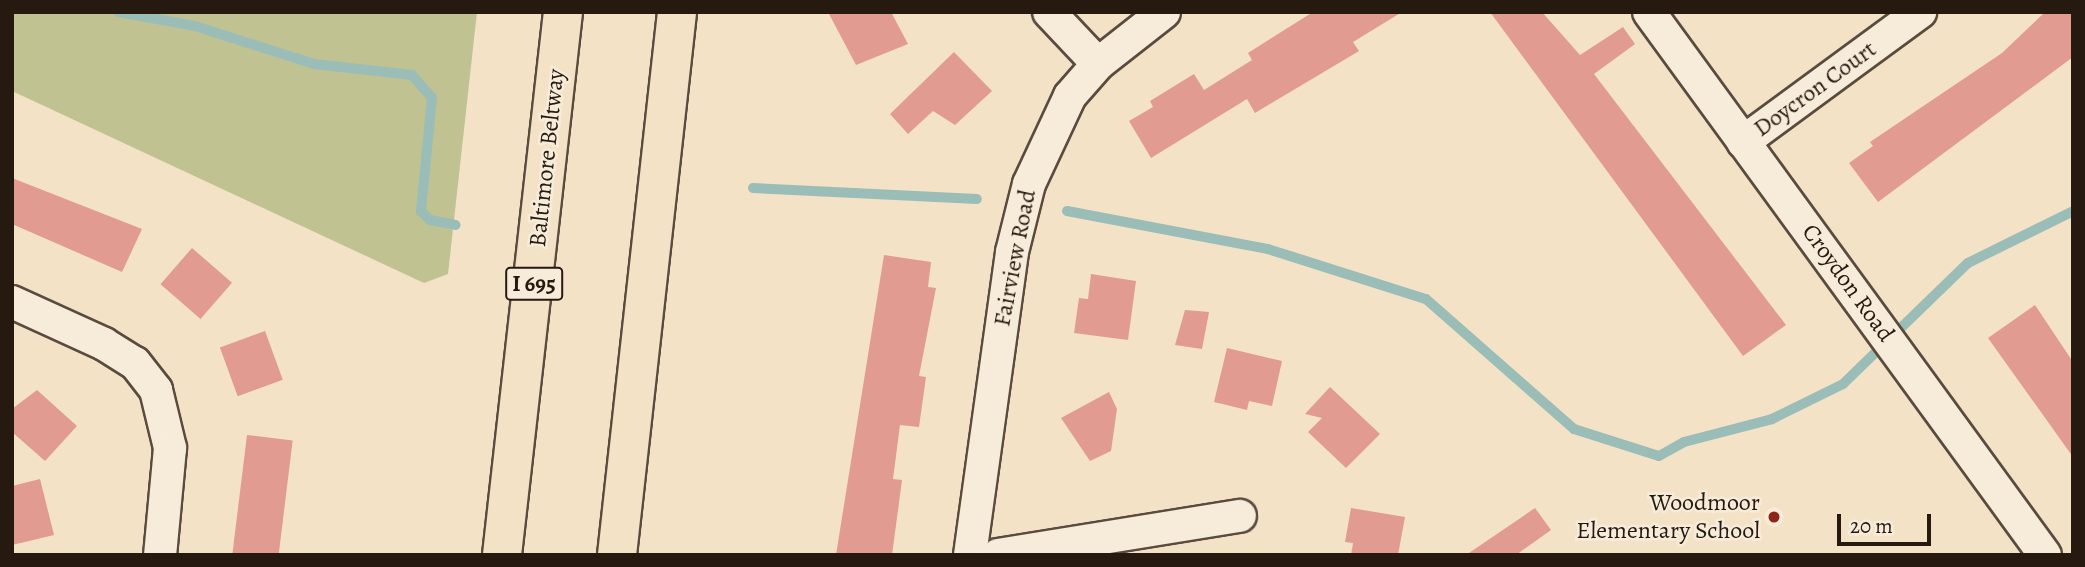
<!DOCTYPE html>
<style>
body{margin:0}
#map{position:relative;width:2085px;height:567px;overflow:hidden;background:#f3e2c6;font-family:Alegreya,serif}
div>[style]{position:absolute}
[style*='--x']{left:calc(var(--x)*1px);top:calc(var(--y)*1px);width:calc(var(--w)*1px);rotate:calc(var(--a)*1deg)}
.green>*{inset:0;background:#c1c291}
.stream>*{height:10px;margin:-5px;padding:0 5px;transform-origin:5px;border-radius:5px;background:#9bbdb8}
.building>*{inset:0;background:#e19b91;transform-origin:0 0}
.roads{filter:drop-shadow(2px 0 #594b3e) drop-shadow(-2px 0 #594b3e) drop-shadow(0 2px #594b3e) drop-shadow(0 -2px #594b3e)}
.street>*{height:32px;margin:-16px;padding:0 16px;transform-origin:16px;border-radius:16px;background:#f7ecda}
.highway>*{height:38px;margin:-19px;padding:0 19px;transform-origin:19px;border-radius:19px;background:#f3e2c6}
.dots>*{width:19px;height:19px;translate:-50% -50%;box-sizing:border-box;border:4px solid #f7ecda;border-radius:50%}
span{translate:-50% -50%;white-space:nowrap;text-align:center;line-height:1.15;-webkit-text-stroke:5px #f7ecda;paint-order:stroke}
.shield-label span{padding:2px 5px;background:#f7ecda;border:2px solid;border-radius:5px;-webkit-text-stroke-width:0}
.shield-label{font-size:23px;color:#261910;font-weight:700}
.street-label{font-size:24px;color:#261910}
.poi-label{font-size:24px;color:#261910}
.right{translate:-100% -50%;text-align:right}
.frame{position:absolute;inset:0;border:14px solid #261910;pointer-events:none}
.scale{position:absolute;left:1837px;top:514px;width:94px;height:32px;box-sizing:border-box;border:4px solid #261910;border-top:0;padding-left:9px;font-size:21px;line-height:24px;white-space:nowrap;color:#261910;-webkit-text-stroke:5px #f7ecda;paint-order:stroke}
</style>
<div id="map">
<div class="green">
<div style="clip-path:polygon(12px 12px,477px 12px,448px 274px,424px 283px,12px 91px)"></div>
</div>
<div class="stream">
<div style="--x:118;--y:12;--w:78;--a:10.3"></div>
<div style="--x:195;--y:26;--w:125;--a:17.7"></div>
<div style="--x:314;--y:64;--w:99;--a:6.4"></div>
<div style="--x:412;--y:75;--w:30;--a:49"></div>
<div style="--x:432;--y:98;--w:114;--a:95.6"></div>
<div style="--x:421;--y:211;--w:13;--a:45"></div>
<div style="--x:430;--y:220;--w:26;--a:11"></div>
<div style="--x:753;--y:188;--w:224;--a:2.8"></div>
<div style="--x:1067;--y:211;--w:205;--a:10.7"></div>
<div style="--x:1268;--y:249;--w:166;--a:17.6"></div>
<div style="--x:1426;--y:299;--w:197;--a:41.3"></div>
<div style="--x:1574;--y:429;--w:89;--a:17.6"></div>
<div style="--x:1659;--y:456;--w:29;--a:-29"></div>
<div style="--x:1684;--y:442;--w:91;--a:-14.6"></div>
<div style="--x:1772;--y:419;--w:79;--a:-26.2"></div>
<div style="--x:1843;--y:384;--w:174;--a:-44.1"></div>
<div style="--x:1968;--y:263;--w:117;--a:-26.3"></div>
</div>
<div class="building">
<div style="clip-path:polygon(828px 12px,891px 12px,908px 44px,856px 65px)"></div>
<div style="clip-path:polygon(1313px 12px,1402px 12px,1353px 42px,1359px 51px,1255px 113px,1247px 99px,1151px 158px,1129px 121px,1153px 107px,1150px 101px,1194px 74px,1204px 90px,1252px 60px,1248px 53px)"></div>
<div style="clip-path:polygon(1490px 12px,1542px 12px,1580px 55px,1623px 27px,1635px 44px,1594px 74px,1786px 325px,1743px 356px)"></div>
<div style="clip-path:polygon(2045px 12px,2073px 12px,2073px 57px,1878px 202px,1849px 163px,1873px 146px,1870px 142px,2002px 53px)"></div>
<div style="clip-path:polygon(954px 52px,992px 91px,955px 125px,933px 111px,908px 134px,890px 114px)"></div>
<div style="clip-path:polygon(12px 178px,142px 229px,122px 272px,12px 224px)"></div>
<div style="left:192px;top:248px;width:53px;height:48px;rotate:41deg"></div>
<div style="clip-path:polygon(884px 255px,931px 262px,928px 287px,936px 288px,919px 376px,926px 377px,919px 427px,900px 425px,893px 479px,902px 480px,892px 555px,836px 555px)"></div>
<div style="clip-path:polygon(1091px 274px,1136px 281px,1128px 340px,1074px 333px,1079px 298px,1088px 299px)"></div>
<div style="clip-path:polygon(2035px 305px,2073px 362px,2073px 457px,1988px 338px)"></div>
<div style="clip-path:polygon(1185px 310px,1209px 312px,1202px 349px,1175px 345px)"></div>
<div style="left:265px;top:331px;width:52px;height:48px;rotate:70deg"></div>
<div style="clip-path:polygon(1227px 348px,1282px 361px,1272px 406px,1249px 401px,1247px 410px,1214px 402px)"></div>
<div style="clip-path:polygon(1330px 387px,1380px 434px,1346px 468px,1308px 432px,1322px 418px,1305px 414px)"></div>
<div style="clip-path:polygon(37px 390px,77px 426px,45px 461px,12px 432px,12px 409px)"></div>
<div style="clip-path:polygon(1109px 392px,1117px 409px,1111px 451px,1090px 461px,1061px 418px)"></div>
<div style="left:247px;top:435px;width:46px;height:121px;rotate:7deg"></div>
<div style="clip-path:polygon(40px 479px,54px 535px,12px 545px,12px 486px)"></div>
<div style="clip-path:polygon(1351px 508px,1405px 517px,1398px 555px,1351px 555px,1353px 543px,1345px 542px)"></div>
<div style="clip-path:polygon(1535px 508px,1551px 530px,1516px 555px,1466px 555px)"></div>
</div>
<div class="roads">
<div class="street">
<div style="--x:1049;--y:12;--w:71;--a:46.7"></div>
<div style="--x:1649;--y:12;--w:672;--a:53.9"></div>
<div style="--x:1743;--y:142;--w:220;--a:-36.3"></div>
<div style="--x:12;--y:302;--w:101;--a:24.5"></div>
<div style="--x:104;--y:344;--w:36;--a:32"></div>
<div style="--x:135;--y:363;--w:34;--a:52"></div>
<div style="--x:156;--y:390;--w:60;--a:76.4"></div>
<div style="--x:170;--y:448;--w:107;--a:95.3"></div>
<div style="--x:970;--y:555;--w:306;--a:-82.1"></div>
<div style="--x:1012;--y:252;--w:70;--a:-76"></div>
<div style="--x:1029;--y:184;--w:97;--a:-65"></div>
<div style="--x:1070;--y:96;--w:43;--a:-48.8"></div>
<div style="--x:1098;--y:64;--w:84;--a:-38.2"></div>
<div style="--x:998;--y:555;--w:245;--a:-9.2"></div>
</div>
<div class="highway">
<div style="--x:502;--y:555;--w:546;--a:-83.59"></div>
<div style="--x:617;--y:555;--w:546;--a:-83.69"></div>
</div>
</div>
<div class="dots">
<div style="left:1774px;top:517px;background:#8f2418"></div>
</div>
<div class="shield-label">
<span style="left:534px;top:284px">I 695</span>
</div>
<div class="street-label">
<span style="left:1815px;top:89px;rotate:-36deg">Doycron Court</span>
<span style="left:547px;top:158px;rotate:-84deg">Baltimore Beltway</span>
<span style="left:1015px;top:258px;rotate:-79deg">Fairview Road</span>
<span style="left:1848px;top:283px;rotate:54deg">Croydon Road</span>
</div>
<div class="poi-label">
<span class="right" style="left:1760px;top:517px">Woodmoor<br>Elementary School</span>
</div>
<div class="frame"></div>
<div class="scale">20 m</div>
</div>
